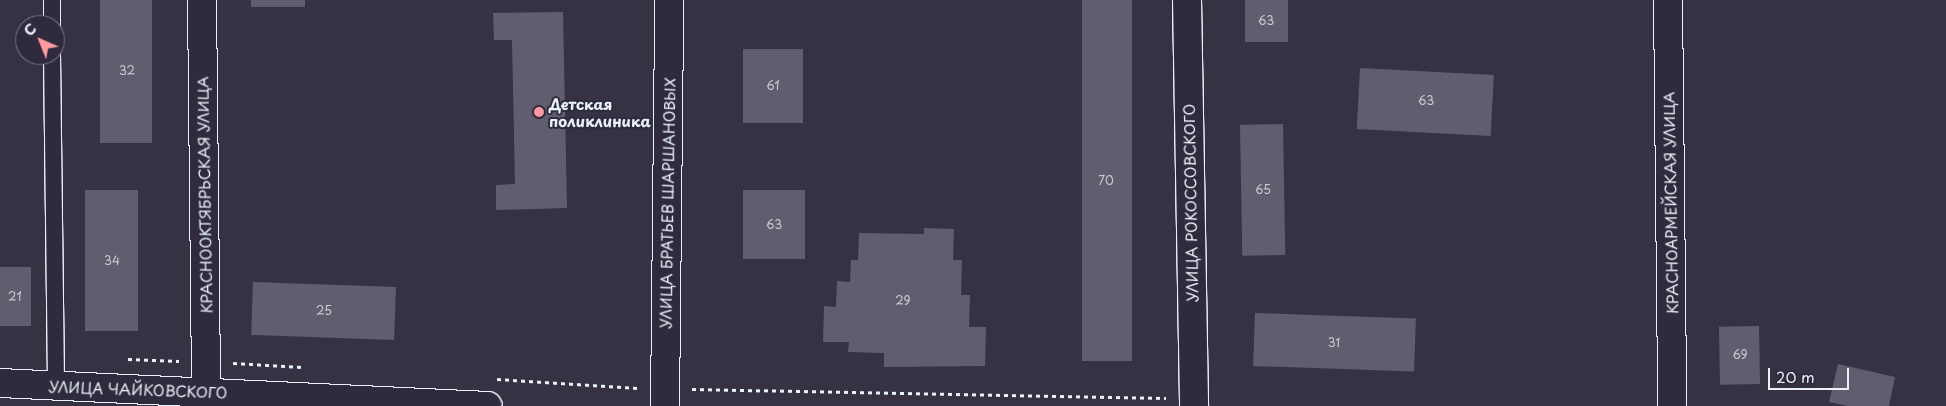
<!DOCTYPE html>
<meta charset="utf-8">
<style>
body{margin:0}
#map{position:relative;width:1946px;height:406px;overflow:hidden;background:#363244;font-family:"Playpen Sans",sans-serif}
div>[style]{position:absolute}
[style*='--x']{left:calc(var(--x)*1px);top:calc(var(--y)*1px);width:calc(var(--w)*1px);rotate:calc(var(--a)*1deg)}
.building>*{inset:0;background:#605e6e;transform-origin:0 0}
.path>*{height:3px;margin-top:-1.5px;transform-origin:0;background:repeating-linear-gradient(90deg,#e8f1f8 0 4px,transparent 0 8px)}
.roads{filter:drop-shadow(1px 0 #e8f1f8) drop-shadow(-1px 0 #e8f1f8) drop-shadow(0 1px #e8f1f8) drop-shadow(0 -1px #e8f1f8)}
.lane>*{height:16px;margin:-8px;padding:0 8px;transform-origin:8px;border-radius:8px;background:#2f2a3d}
.street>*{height:28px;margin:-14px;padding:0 14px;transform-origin:14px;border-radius:14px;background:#2f2a3d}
.dots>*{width:14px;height:14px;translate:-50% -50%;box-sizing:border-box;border:2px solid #2f2a3d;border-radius:50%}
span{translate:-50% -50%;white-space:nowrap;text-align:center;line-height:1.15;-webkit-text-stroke:4px #2f2a3d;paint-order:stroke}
.number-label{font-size:12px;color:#c6ccd6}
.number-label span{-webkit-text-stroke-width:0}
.poi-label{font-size:15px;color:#e8f1f8;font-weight:700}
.left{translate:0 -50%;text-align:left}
.street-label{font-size:15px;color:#e8f1f8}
.north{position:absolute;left:15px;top:15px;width:50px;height:50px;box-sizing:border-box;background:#2f2a3d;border:1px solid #797a88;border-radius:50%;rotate:316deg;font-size:14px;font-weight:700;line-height:20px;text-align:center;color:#e8f1f8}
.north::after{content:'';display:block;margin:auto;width:18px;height:22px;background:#ff9aa2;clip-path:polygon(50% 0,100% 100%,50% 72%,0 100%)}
.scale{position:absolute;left:1768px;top:368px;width:81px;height:22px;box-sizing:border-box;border:2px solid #e8f1f8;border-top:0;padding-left:6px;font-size:15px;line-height:18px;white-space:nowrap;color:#e8f1f8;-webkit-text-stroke:4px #2f2a3d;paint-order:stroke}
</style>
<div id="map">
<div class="building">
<div style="left:100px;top:0;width:52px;height:143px"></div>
<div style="left:251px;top:0;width:54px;height:7px"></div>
<div style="left:1082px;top:0;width:50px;height:361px"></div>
<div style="left:1245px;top:0;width:43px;height:42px"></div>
<div style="clip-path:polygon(563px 12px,567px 208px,496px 210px,496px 185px,515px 184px,512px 40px,494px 40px,493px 13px)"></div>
<div style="left:743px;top:49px;width:60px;height:74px"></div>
<div style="left:1360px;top:68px;width:134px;height:61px;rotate:3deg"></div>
<div style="left:1283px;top:124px;width:131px;height:43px;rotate:89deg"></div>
<div style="left:138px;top:190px;width:141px;height:53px;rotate:90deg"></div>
<div style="left:743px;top:190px;width:62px;height:69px"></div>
<div style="clip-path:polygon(924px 228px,954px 229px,953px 260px,962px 260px,961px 295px,970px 295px,969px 327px,986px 327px,985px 366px,884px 367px,884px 353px,848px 352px,849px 342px,823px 342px,824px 306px,836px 307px,837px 281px,850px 282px,851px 260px,858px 260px,859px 233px,924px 234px)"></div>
<div style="left:0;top:267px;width:31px;height:59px"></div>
<div style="left:253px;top:282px;width:143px;height:53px;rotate:2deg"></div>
<div style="left:1255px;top:313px;width:161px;height:53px;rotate:2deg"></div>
<div style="left:1759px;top:326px;width:58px;height:40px;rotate:89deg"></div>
<div style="clip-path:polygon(1838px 364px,1895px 377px,1889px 406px,1848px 406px,1829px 402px)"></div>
</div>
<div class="path">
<div style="--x:128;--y:359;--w:51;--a:2.2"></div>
<div style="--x:233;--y:363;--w:69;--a:3.3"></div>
<div style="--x:497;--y:379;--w:141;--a:3.7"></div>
<div style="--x:692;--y:389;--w:474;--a:1.1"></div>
</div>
<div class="roads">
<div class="lane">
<div style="--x:52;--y:0;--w:25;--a:90"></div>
<div style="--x:52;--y:55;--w:330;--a:89.3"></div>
</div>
<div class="street">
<div style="--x:202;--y:0;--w:391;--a:89.4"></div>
<div style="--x:1187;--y:0;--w:406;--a:89"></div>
<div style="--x:1668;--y:0;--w:406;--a:89.4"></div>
<div style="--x:0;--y:383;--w:488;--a:2.7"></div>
<div style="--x:665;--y:406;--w:406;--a:-89.4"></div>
</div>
</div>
<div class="dots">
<div style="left:539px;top:112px;background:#ff9aa2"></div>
</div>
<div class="number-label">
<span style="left:1266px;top:21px">63</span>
<span style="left:127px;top:71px">32</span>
<span style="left:773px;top:86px">61</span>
<span style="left:1426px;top:101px">63</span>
<span style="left:1106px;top:181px">70</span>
<span style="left:1263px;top:190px">65</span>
<span style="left:774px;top:225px">63</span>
<span style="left:112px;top:261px">34</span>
<span style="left:15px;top:297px">21</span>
<span style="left:903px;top:301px">29</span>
<span style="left:324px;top:311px">25</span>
<span style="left:1334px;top:343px">31</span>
<span style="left:1740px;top:355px">69</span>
</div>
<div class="poi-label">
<span class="left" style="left:549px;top:112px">Детская<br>поликлиника</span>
</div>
<div class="street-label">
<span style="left:204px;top:195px;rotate:-91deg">КРАСНООКТЯБРЬСКАЯ УЛИЦА</span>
<span style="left:667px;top:203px;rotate:-89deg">УЛИЦА БРАТЬЕВ ШАРШАНОВЫХ</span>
<span style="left:1190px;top:203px;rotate:-91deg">УЛИЦА РОКОССОВСКОГО</span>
<span style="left:1670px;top:203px;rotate:-91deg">КРАСНОАРМЕЙСКАЯ УЛИЦА</span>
<span style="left:138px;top:389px;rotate:2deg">УЛИЦА ЧАЙКОВСКОГО</span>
</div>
<div class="north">С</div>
<div class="scale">20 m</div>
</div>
